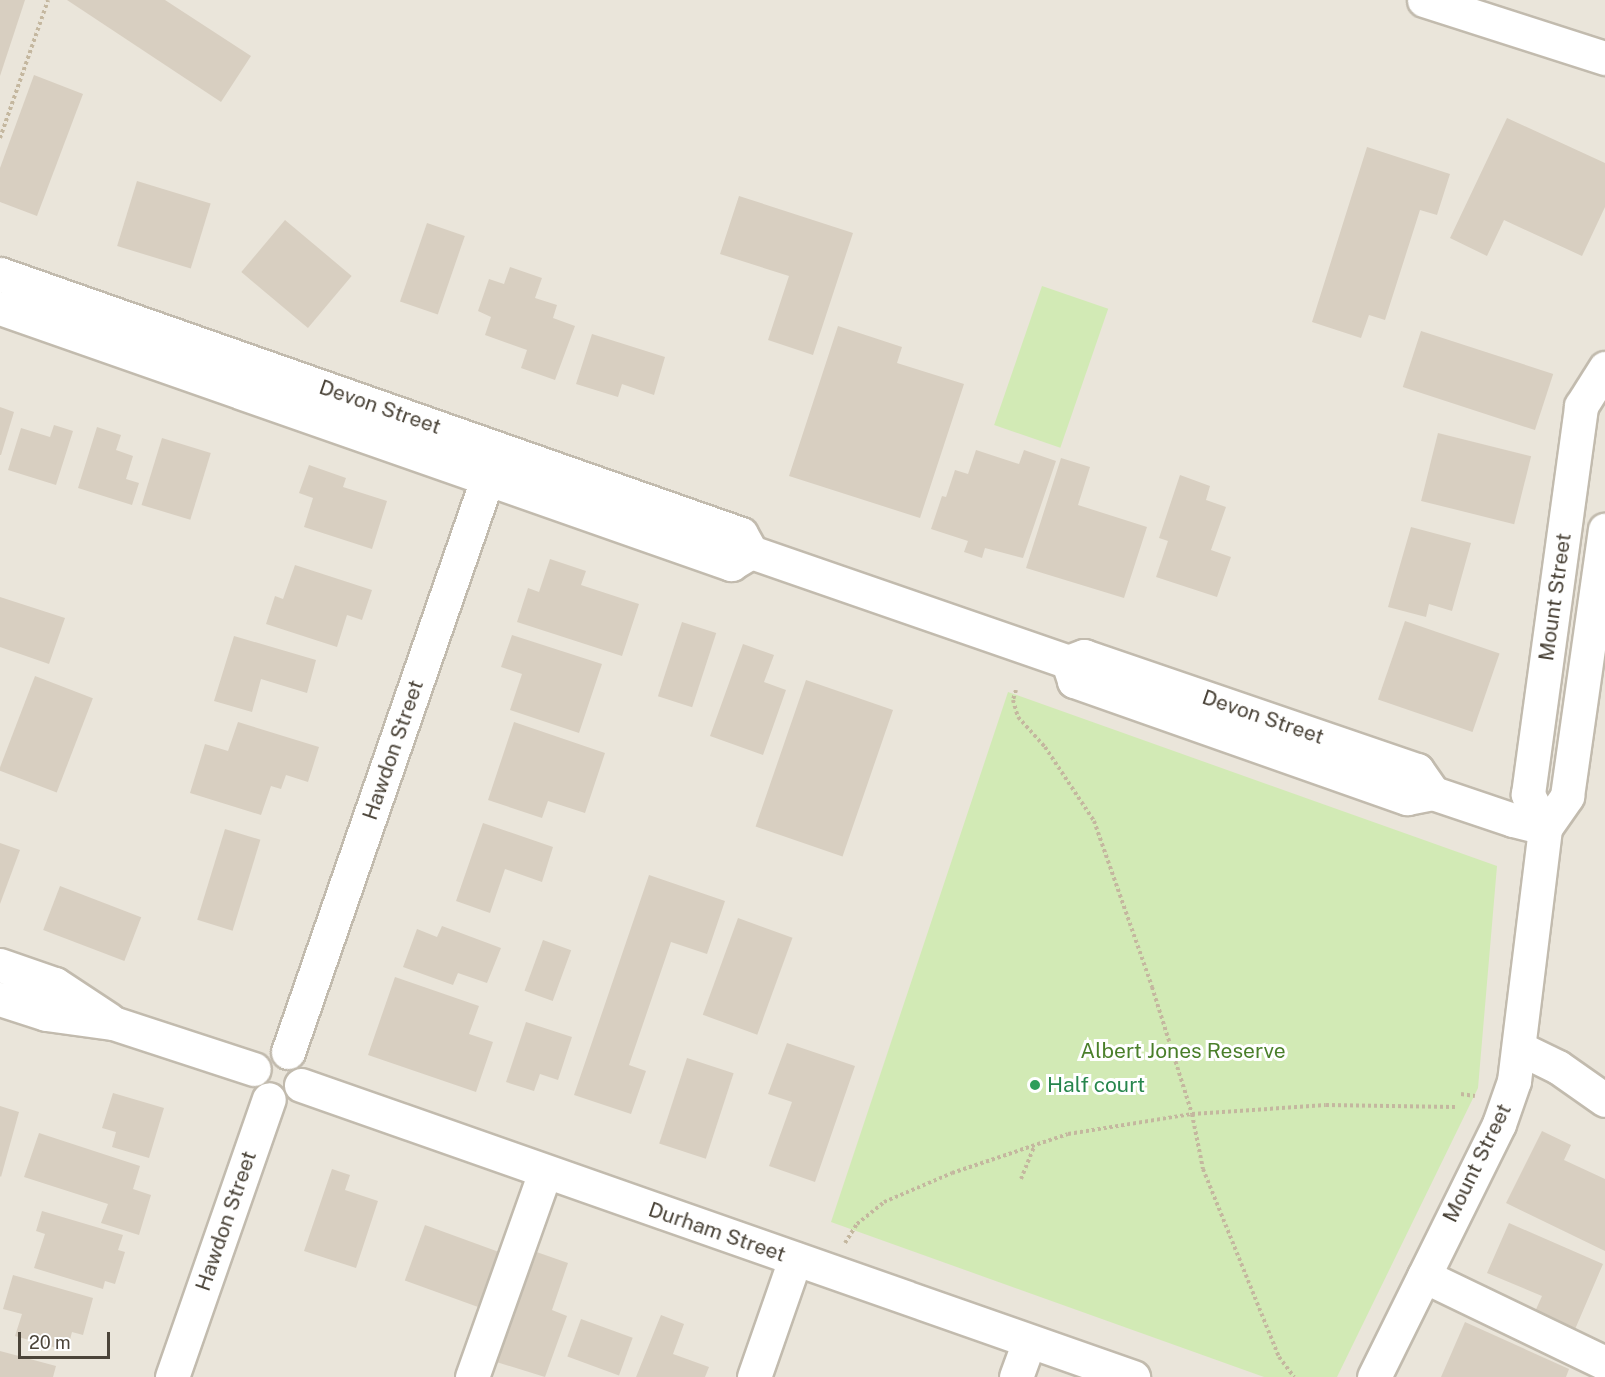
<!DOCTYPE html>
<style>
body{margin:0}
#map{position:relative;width:1605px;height:1377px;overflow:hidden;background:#f6f3ec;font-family:"Public Sans",sans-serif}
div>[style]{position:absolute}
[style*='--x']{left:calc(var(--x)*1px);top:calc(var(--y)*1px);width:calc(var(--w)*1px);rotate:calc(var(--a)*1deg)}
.residential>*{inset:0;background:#eae5da;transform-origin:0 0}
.green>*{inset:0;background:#d2eab5;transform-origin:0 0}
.building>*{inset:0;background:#d8cfc1;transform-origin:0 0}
.path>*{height:4px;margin-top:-2px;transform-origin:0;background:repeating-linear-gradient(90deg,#c4b79f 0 3px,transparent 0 6px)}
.roads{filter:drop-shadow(2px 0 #c2bbae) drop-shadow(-2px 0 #c2bbae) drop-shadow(0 2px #c2bbae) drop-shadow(0 -2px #c2bbae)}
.minor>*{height:33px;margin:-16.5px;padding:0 16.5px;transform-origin:16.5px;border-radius:16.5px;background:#fff}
.dots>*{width:16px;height:16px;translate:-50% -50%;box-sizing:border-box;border:3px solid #fff;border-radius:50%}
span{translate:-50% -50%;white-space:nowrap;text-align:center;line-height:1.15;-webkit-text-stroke:6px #fff;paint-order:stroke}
.street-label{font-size:21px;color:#4b4439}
.park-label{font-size:21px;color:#4a7f2a}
.leisure-label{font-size:21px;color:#27864d}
.left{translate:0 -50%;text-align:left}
.scale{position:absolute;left:18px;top:1332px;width:92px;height:27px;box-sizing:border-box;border:3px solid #4b4439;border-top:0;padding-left:8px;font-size:18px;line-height:21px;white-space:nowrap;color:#4b4439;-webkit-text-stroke:4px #fff;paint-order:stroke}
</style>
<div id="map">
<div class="residential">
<div style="left:0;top:0;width:1605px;height:1377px"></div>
</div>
<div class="green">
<div style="left:1042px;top:286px;width:70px;height:147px;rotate:19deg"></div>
<div style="clip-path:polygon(1008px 692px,1497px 866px,1478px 1088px,1337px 1377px,1264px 1377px,831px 1222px)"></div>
</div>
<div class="building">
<div style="clip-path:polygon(0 0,25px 0,0 76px)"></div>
<div style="clip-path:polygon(67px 0,165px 0,251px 56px,221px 102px)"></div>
<div style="clip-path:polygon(34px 75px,83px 94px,37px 216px,0 202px,0 168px)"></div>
<div style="clip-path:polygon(1507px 118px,1605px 163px,1605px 207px,1582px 256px,1504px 220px,1487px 256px,1450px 238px)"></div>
<div style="clip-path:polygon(1367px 147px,1450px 174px,1437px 215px,1420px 210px,1385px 320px,1369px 315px,1361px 338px,1312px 322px)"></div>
<div style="left:137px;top:181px;width:77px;height:68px;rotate:17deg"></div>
<div style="clip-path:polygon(739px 196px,853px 233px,813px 355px,768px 340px,789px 276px,720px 254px)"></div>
<div style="left:285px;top:220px;width:87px;height:68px;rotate:40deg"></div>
<div style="left:427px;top:223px;width:40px;height:83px;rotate:19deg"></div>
<div style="clip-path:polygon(510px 267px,542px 278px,535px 298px,557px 305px,553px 318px,575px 326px,555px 380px,521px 368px,527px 350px,485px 335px,491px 317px,478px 311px,489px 279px,504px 284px)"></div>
<div style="clip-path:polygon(838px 326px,902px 347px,897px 363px,964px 384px,920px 518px,789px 476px)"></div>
<div style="left:1421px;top:331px;width:139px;height:59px;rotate:18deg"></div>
<div style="clip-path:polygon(592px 334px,665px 357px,654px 395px,622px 384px,618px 397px,576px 384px)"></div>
<div style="clip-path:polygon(0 407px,14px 412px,1px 455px,0 455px)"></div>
<div style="clip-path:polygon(54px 425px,73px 431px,56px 485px,8px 470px,21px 428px,50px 437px)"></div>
<div style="clip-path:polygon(97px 427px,121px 435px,116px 450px,133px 456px,126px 479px,139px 483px,132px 505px,78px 488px)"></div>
<div style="left:1438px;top:433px;width:96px;height:70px;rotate:14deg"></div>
<div style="left:162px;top:438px;width:51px;height:70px;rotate:17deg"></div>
<div style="clip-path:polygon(976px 450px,1019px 464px,1024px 450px,1056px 461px,1023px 558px,985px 548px,982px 558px,964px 552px,968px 541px,931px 529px,942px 496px,946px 497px,955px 470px,968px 474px)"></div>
<div style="clip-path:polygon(1061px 458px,1090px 467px,1078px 505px,1147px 527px,1124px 598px,1026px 568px)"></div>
<div style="clip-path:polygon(309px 465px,346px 478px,343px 487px,387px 501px,372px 549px,304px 527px,313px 498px,299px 493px)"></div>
<div style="clip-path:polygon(1180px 475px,1210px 486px,1206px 500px,1226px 507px,1211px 550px,1231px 557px,1217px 597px,1156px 577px,1168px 541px,1159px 538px)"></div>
<div style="clip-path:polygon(1411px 527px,1471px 543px,1452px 611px,1429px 604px,1426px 617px,1388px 607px)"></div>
<div style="clip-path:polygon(550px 559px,586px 571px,581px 585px,639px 604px,622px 656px,517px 622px,528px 588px,539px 592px)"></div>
<div style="clip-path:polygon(295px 565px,372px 590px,362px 620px,347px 615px,337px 647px,266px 624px,275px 596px,283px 599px)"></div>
<div style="clip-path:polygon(0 597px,65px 618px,49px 664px,0 647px)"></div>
<div style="left:1405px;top:621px;width:100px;height:83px;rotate:19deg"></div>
<div style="left:682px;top:622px;width:36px;height:78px;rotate:18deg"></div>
<div style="clip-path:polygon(512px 635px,602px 664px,579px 733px,510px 710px,522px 674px,501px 667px)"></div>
<div style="clip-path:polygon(234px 636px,316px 660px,307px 693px,261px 679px,252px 712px,214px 701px)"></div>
<div style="clip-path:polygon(743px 644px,774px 655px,764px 682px,786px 690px,763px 755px,710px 736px)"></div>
<div style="left:35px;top:676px;width:62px;height:101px;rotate:21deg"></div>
<div style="left:806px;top:680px;width:92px;height:155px;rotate:19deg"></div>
<div style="clip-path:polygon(238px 722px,319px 747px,308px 782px,286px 775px,281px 789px,271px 786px,261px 815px,190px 793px,205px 744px,228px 751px)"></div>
<div style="clip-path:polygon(514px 722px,605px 753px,585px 813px,548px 801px,542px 818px,488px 800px)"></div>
<div style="clip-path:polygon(483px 823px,553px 847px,542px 882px,505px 869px,490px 913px,456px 901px)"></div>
<div style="left:225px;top:829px;width:37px;height:95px;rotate:17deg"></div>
<div style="clip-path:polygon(0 843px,20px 850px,0 904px)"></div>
<div style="clip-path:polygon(649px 875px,725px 901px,707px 954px,671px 942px,629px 1065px,646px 1071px,631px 1114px,574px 1095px)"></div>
<div style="left:60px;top:886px;width:87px;height:47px;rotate:21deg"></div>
<div style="left:738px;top:918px;width:58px;height:103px;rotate:20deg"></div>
<div style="clip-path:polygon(442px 926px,501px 948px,487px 983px,458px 973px,453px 985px,403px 967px,417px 929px,437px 937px)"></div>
<div style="left:543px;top:940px;width:30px;height:54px;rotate:20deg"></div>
<div style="clip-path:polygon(395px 977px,479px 1006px,469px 1034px,493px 1042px,476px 1092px,368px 1055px)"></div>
<div style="clip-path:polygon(526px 1022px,572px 1037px,558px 1080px,540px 1074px,534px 1091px,506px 1082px)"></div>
<div style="clip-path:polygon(787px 1043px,855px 1066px,815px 1182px,769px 1166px,792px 1102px,768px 1094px)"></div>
<div style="left:687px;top:1058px;width:49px;height:90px;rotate:18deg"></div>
<div style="clip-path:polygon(113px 1093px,164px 1108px,149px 1158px,112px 1147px,116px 1132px,102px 1128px)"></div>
<div style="clip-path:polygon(0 1106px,19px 1112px,1px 1177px,0 1176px)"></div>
<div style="clip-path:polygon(1542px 1131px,1571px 1145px,1564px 1160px,1605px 1179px,1605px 1251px,1506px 1203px)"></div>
<div style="clip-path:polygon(39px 1133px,140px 1166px,133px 1189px,151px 1195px,139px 1235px,101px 1223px,108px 1204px,24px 1177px)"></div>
<div style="clip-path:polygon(332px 1169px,350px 1175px,345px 1190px,378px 1201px,356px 1268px,304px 1251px)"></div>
<div style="clip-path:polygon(42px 1211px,123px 1235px,118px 1250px,125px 1252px,115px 1284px,105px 1281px,103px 1289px,34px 1268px,45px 1234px,36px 1231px)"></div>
<div style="clip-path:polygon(1509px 1223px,1603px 1264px,1573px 1334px,1533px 1316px,1542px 1296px,1487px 1273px)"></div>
<div style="left:425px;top:1225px;width:78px;height:59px;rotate:20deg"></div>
<div style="clip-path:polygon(528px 1249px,568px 1263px,552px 1310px,567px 1316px,545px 1377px,490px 1360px)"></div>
<div style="clip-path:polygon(13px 1275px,93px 1298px,83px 1335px,72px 1332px,67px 1351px,15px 1336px,22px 1314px,3px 1309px)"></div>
<div style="clip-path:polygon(661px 1315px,684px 1324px,673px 1354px,709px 1367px,705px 1377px,636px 1377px)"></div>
<div style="left:581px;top:1319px;width:55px;height:40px;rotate:20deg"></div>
<div style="clip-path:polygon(1465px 1322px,1569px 1369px,1566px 1377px,1441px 1377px)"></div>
<div style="clip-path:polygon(0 1351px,56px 1366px,53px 1377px,0 1377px)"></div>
</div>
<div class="path">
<div style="--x:0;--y:138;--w:146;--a:-70.8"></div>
<div style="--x:1016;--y:690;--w:10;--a:107"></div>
<div style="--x:1013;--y:700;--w:18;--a:74"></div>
<div style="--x:1018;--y:717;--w:40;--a:48"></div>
<div style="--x:1045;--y:747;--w:89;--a:56.5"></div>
<div style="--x:1094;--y:821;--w:176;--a:70.7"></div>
<div style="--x:1152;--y:987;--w:133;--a:72.5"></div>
<div style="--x:1192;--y:1114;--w:56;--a:78.7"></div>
<div style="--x:1203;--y:1169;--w:203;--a:68"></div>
<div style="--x:1279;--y:1357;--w:25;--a:53"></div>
<div style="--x:1461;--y:1094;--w:14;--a:8"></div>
<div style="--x:1021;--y:1179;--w:35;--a:-68"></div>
<div style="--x:845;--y:1243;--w:22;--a:-58"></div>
<div style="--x:857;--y:1224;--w:35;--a:-39"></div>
<div style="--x:884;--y:1202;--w:74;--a:-23.1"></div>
<div style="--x:952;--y:1173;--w:122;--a:-18.6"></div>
<div style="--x:1068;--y:1134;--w:126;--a:-9.2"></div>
<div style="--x:1192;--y:1114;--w:134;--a:-3.8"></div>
<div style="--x:1326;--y:1105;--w:129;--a:0.9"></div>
</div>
<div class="roads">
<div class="minor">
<div style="--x:1424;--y:0;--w:190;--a:17.8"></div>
<div style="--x:0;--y:274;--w:785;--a:19.33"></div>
<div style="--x:741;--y:534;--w:21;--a:61"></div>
<div style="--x:751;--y:552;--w:336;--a:19.1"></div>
<div style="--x:0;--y:308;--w:775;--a:19.3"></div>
<div style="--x:731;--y:564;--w:23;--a:-31"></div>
<div style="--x:1068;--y:662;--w:20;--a:72"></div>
<div style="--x:1074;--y:681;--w:353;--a:19.4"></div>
<div style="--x:1407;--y:798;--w:26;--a:-11"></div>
<div style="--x:1433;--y:793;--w:84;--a:18.6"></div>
<div style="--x:1513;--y:820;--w:33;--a:14"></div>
<div style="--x:1068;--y:662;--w:17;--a:-21"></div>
<div style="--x:1084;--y:656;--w:352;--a:18.9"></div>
<div style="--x:1417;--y:770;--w:28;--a:55"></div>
<div style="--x:1545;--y:828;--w:38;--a:-117"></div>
<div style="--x:1528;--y:794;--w:392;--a:-82.2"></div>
<div style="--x:1581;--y:406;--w:45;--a:-57.7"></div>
<div style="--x:0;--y:965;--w:58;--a:19.1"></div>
<div style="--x:55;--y:984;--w:64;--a:33.4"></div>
<div style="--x:0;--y:999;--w:48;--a:18.1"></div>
<div style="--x:46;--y:1014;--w:68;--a:7.7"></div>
<div style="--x:113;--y:1023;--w:148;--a:18.1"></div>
<div style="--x:1519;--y:1048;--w:43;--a:26"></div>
<div style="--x:1558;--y:1067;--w:57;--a:35.1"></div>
<div style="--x:288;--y:1052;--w:628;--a:-70.84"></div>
<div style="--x:301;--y:1085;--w:882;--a:19.34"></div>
<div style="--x:1424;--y:1276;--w:201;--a:25.7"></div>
<div style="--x:172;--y:1377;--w:294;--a:-70.8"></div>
<div style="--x:472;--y:1377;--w:218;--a:-70.4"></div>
<div style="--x:754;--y:1377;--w:125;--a:-70.8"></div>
<div style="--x:1016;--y:1377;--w:38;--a:-70"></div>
<div style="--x:1374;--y:1377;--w:282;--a:-63.7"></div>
<div style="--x:1499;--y:1124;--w:46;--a:-70.8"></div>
<div style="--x:1514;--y:1081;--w:255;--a:-83"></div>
<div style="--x:1545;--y:828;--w:39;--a:-55"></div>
<div style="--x:1567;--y:796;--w:269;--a:-81.9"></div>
</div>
</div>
<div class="dots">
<div style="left:1035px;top:1085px;background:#2e9e5b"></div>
</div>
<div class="street-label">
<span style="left:380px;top:407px;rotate:19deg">Devon Street</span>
<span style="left:1555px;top:597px;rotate:-82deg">Mount Street</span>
<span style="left:1263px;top:717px;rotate:19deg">Devon Street</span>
<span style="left:393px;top:750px;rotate:-71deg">Hawdon Street</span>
<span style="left:1477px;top:1163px;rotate:-64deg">Mount Street</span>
<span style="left:226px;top:1221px;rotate:-71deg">Hawdon Street</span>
<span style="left:717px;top:1232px;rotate:19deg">Durham Street</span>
</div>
<div class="park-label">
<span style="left:1183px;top:1051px">Albert Jones Reserve</span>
</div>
<div class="leisure-label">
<span class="left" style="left:1047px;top:1085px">Half court</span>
</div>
<div class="scale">20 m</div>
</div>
